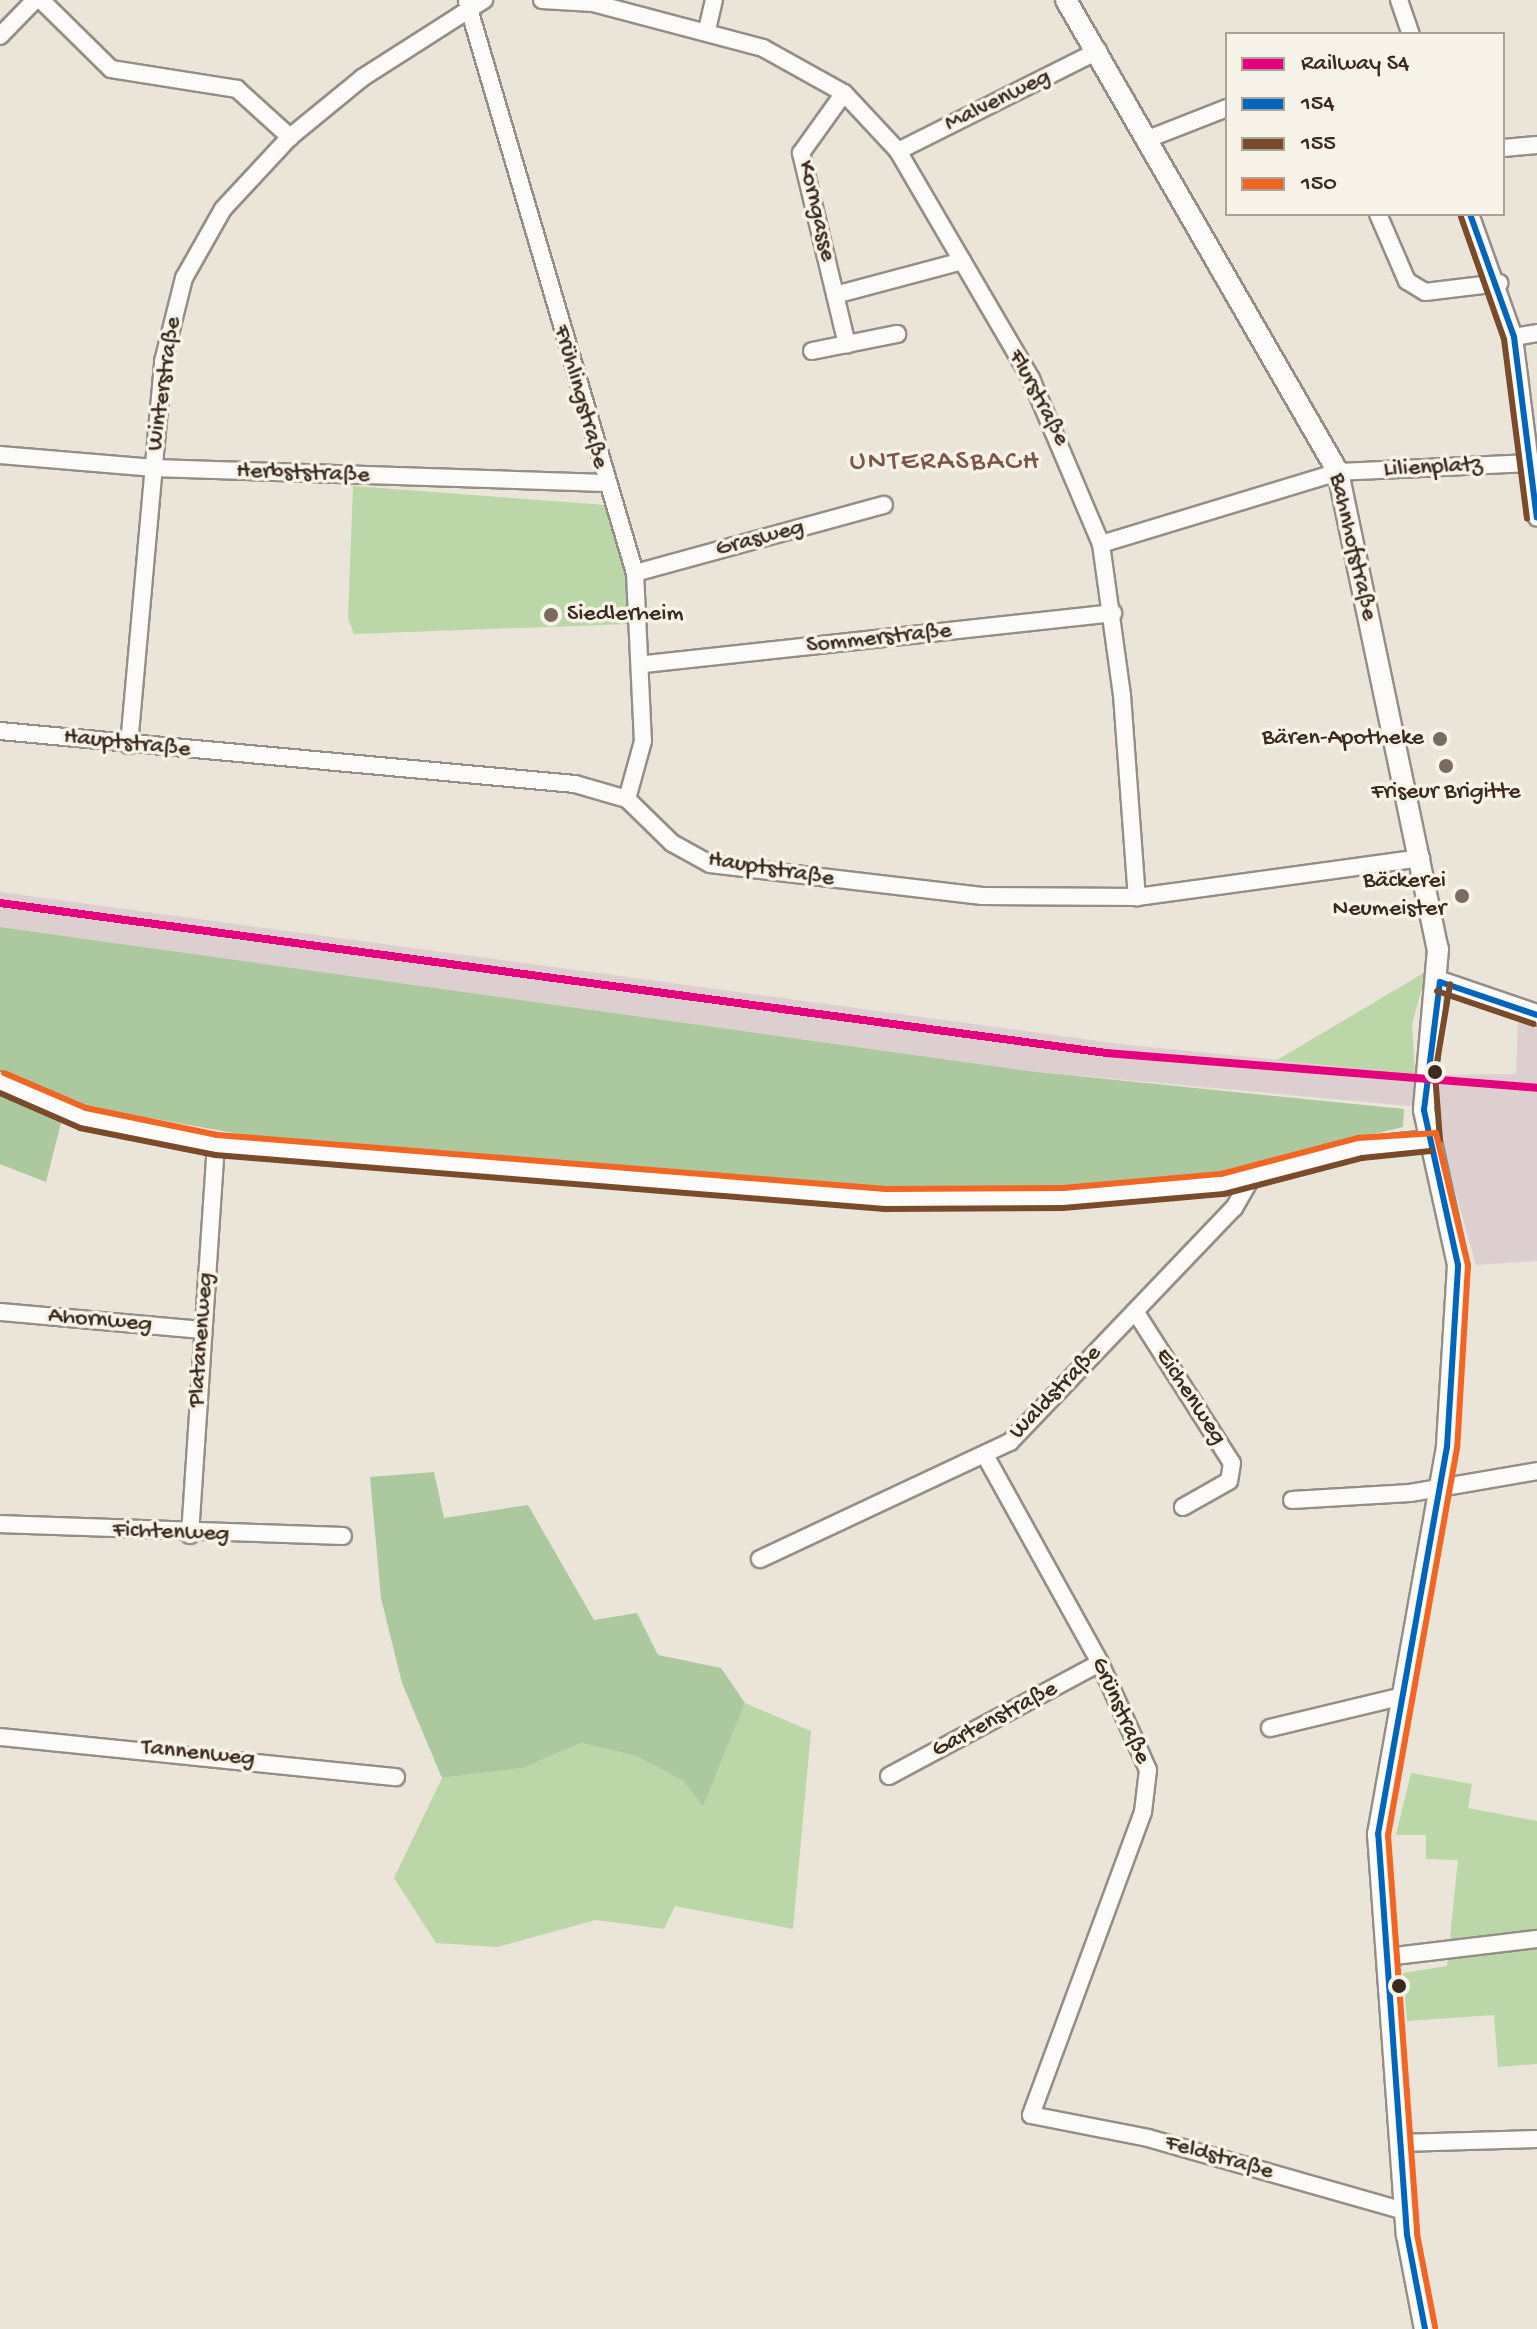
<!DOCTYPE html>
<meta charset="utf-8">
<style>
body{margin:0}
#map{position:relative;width:1537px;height:2329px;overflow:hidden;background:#ebe5d9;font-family:"Gochi Hand",sans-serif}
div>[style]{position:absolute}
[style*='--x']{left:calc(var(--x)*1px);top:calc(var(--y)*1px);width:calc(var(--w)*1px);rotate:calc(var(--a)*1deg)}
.industrial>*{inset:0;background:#ddcfcf}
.green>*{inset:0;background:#bbd7a8}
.forest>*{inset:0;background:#abc89e}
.roads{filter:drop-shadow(2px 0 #948e86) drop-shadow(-2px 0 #948e86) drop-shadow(0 2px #948e86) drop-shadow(0 -2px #948e86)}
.minor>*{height:16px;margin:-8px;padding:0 8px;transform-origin:8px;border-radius:8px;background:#fcfbf9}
.tertiary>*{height:20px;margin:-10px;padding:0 10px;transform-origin:10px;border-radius:10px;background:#fcfbf9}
.bus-1>*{height:6px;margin:-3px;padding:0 3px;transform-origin:3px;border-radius:3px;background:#0065bd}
.bus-2>*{height:6px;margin:-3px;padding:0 3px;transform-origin:3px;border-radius:3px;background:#7a4b2a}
.bus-3>*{height:6px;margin:-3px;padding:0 3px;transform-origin:3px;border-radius:3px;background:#f26522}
.rail-1>*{height:8px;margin:-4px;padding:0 4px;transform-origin:4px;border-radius:4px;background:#e5007d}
.dots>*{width:22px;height:22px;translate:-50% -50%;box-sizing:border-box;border:4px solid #f7f3e8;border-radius:50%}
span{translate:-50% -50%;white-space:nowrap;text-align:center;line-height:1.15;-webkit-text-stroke:7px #f7f3e8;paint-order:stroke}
.street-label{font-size:24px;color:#3b2a1e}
.poi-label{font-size:24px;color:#3b2a1e}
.left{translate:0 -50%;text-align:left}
.right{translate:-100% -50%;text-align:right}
.quarter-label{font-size:28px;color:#7c5647;letter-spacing:2px}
.legend{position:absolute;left:1225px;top:32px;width:280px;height:184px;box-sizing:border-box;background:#f7f3e8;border:2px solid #aca397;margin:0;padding:10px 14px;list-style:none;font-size:24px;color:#3b2a1e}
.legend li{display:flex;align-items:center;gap:16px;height:40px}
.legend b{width:40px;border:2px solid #aca397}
</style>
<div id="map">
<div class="industrial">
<div style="clip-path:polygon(0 892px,1129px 1045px,1430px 1075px,1516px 1074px,1518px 1022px,1537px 1028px,1537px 1261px,1476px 1265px,1432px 1108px,1028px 1071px,0 927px)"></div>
</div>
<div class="green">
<div style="clip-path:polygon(353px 486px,606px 505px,623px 548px,630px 624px,354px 634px,348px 619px)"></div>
<div style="clip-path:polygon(1427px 971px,1412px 1024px,1415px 1074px,1277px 1060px)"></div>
<div style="clip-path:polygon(745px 1703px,811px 1731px,793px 1929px,675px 1906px,664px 1929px,596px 1920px,497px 1947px,436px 1943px,394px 1878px,442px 1778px,523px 1768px,581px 1743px,636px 1756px,683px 1781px,703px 1805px)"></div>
<div style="clip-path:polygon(1411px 1773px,1472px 1784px,1468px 1808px,1537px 1821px,1537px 2064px,1498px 2067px,1494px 2015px,1407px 2021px,1403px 1973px,1447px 1966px,1458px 1860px,1426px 1859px,1426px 1835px,1396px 1835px)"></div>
</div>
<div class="forest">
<div style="clip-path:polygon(0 927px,1028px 1071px,1404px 1109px,1403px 1127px,1187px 1179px,945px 1204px,289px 1143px,66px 1103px,46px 1182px,0 1164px)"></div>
<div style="clip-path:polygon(434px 1472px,444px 1518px,528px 1505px,594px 1620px,637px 1613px,658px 1655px,721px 1668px,745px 1703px,703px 1806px,683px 1781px,636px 1756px,581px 1743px,523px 1768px,442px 1778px,402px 1683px,381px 1598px,370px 1477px)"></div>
</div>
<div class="roads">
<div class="minor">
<div style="--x:41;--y:0;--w:98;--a:44.6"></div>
<div style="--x:111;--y:69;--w:128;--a:9"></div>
<div style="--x:237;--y:89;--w:72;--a:42.2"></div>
<div style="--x:542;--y:0;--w:51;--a:3.4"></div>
<div style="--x:593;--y:3;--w:176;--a:14.8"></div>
<div style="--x:763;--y:48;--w:93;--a:29.1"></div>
<div style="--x:844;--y:93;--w:79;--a:47"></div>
<div style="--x:898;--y:151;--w:264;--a:59.7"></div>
<div style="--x:1031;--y:379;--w:179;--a:67"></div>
<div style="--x:1101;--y:544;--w:152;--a:82.1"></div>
<div style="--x:1122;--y:695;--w:203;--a:85.8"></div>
<div style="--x:1399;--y:0;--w:36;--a:71"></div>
<div style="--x:467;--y:2;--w:595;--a:73.61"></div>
<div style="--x:635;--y:573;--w:168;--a:87.3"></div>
<div style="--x:643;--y:741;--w:60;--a:105.4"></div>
<div style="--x:707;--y:30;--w:31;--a:-77"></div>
<div style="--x:0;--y:36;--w:50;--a:-45.8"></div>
<div style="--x:844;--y:93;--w:74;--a:125.6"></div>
<div style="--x:801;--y:153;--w:197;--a:76.5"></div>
<div style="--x:1148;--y:139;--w:85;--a:-21.4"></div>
<div style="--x:1503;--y:148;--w:34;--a:-5"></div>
<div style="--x:898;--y:151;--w:224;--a:-26.6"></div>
<div style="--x:1378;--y:214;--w:73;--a:66.6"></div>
<div style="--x:1407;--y:281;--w:21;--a:31"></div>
<div style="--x:1425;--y:292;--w:75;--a:-6.9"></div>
<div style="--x:1470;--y:214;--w:131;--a:70.3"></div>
<div style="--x:1514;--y:337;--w:182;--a:82.8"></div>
<div style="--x:835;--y:295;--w:132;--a:-14.9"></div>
<div style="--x:1514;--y:337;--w:23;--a:-10"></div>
<div style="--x:812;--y:351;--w:87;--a:-11.3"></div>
<div style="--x:0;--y:455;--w:155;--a:4.8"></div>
<div style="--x:154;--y:468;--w:451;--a:1.9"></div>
<div style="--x:1101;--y:544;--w:248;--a:-16.9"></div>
<div style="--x:1338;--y:472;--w:190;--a:-2.7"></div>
<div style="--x:635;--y:573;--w:258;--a:-15.3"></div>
<div style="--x:645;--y:664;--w:471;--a:-6.2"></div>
<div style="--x:0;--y:731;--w:577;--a:5.27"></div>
<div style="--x:575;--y:784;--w:54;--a:16.1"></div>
<div style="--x:627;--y:799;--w:63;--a:44.4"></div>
<div style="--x:672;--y:843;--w:43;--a:28.9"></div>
<div style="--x:710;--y:864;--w:274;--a:6.7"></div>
<div style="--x:982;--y:896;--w:155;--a:0.4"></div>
<div style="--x:1137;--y:897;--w:287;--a:-7.8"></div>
<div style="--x:129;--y:745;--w:385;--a:-84.9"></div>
<div style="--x:163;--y:362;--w:87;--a:-76"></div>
<div style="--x:184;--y:278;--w:79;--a:-60.5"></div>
<div style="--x:223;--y:209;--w:98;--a:-47.1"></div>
<div style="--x:290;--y:137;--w:93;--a:-39.3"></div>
<div style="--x:362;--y:78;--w:145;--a:-32.6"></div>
<div style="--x:1135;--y:1311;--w:180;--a:57.5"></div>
<div style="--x:1232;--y:1463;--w:18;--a:99"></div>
<div style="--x:1229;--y:1481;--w:53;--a:150.5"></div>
<div style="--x:0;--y:1312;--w:201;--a:5.1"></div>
<div style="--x:986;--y:1457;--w:235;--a:61"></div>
<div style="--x:1100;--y:1663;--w:117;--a:65.8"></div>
<div style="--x:1148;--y:1770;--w:42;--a:96.8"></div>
<div style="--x:1143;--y:1812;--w:323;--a:110.3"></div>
<div style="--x:1031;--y:2115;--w:119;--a:11.1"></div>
<div style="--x:1148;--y:2138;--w:267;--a:15.9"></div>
<div style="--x:1292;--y:1500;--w:118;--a:-3.4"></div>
<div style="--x:1410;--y:1493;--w:129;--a:-9.8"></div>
<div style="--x:0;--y:1524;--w:343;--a:2"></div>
<div style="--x:190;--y:1535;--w:391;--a:-86.2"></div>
<div style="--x:760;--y:1559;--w:276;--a:-25.1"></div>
<div style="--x:1010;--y:1442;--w:324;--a:-46.3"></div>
<div style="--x:1234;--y:1208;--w:39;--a:-60"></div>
<div style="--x:1270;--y:1728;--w:137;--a:-13.5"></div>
<div style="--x:0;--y:1737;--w:398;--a:5.8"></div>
<div style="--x:889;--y:1776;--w:239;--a:-28.2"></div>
<div style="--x:1386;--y:1957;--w:152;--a:-6.8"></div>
<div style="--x:1400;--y:2143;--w:137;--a:-1.7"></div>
</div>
<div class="tertiary">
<div style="--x:1066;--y:0;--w:545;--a:60.05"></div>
<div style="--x:1338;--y:472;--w:487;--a:78.2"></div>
<div style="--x:1438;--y:949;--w:162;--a:95"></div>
<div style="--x:1424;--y:1110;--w:159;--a:77.6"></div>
<div style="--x:1458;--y:1265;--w:182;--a:93.5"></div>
<div style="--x:1447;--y:1447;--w:393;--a:100.1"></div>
<div style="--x:1378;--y:1834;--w:402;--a:85.9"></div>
<div style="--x:1407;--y:2235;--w:96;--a:79.2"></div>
<div style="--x:1440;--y:982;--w:102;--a:18.8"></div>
<div style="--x:0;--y:1082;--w:90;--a:23.4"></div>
<div style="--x:83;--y:1118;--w:136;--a:11.5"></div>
<div style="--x:216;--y:1145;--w:672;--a:4.61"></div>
<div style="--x:886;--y:1199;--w:177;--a:-0.3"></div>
<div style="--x:1063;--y:1198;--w:161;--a:-5"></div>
<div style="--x:1223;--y:1184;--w:142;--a:-14.7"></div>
<div style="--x:1360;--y:1148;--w:70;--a:-5.7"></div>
</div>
</div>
<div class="bus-1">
<div style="--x:1470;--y:214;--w:131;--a:70.3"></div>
<div style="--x:1514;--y:337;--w:182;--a:82.8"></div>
<div style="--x:1440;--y:982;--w:102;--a:18.8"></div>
<div style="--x:1425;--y:2329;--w:96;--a:-100.8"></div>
<div style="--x:1407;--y:2235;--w:402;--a:-94.1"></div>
<div style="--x:1378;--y:1834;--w:393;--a:-79.9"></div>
<div style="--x:1447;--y:1447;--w:182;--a:-86.5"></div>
<div style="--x:1458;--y:1265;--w:159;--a:-102.4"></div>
<div style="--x:1424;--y:1110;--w:129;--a:-82.9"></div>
</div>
<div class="bus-2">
<div style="--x:1461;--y:217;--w:129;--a:70.6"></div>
<div style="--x:1504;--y:339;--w:181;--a:82.7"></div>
<div style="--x:1437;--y:991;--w:102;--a:18.8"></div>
<div style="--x:0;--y:1093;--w:87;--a:23.6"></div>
<div style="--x:80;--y:1128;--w:138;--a:11.3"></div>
<div style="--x:215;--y:1155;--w:672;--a:4.61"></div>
<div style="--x:885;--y:1209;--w:178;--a:-0.3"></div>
<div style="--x:1063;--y:1208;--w:162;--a:-5"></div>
<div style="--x:1224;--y:1194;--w:143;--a:-14.6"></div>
<div style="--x:1362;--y:1158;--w:69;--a:-5.8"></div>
<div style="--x:1440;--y:1140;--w:66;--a:-94.3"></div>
<div style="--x:1435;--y:1074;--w:91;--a:-80.5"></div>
</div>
<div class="bus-3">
<div style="--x:4;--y:1073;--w:89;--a:23.1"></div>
<div style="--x:86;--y:1108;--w:134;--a:11.6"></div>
<div style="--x:217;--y:1135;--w:671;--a:4.61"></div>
<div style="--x:886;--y:1189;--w:177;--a:-0.3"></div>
<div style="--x:1063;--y:1188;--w:159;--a:-5.1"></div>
<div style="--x:1221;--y:1174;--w:142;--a:-14.7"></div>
<div style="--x:1358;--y:1138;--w:78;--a:-3.7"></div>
<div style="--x:1436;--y:1133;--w:136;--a:76.4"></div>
<div style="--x:1468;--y:1265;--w:183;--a:93.4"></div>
<div style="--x:1457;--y:1448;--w:393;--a:100.1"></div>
<div style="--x:1388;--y:1835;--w:400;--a:85.8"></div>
<div style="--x:1417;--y:2234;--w:95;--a:79"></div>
</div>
<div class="rail-1">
<div style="--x:0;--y:903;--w:1116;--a:7.72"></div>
<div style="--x:1106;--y:1053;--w:432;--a:4.6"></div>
</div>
<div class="dots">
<div style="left:551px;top:615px;background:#796b5f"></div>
<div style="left:1440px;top:739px;background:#796b5f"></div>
<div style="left:1446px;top:766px;background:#796b5f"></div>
<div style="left:1462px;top:896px;background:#796b5f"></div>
<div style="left:1435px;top:1072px;background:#3b2a1e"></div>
<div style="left:1399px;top:1986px;background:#3b2a1e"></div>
</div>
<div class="street-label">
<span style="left:998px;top:101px;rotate:-26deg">Malvenweg</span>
<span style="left:816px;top:211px;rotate:77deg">Korngasse</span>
<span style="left:165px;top:384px;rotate:-82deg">Winterstraße</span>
<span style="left:580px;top:397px;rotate:74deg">Frühlingstraße</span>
<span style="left:1038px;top:398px;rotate:62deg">Flurstraße</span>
<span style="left:1433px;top:468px;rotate:-3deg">Lilienplatz</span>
<span style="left:303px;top:474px;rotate:2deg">Herbststraße</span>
<span style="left:760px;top:539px;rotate:-15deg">Grasweg</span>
<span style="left:1352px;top:547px;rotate:77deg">Bahnhofstraße</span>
<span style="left:879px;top:639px;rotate:-6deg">Sommerstraße</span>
<span style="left:127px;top:744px;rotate:6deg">Hauptstraße</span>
<span style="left:771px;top:870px;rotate:9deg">Hauptstraße</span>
<span style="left:100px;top:1321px;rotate:5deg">Ahornweg</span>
<span style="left:202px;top:1340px;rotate:-86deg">Platanenweg</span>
<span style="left:1056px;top:1393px;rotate:-46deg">Waldstraße</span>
<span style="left:1190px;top:1397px;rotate:57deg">Eichenweg</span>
<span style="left:171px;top:1533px;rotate:2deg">Fichtenweg</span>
<span style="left:1120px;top:1711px;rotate:66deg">Grünstraße</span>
<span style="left:995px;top:1720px;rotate:-28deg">Gartenstraße</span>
<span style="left:198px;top:1754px;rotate:6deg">Tannenweg</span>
<span style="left:1219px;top:2158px;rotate:16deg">Feldstraße</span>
</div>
<div class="poi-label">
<span class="left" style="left:567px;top:615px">Siedlerheim</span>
<span class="right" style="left:1424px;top:739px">Bären-Apotheke</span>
<span style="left:1446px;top:793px">Friseur Brigitte</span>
<span class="right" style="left:1446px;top:896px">Bäckerei<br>Neumeister</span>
</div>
<div class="quarter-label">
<span style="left:945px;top:463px">UNTERASBACH</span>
</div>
<ul class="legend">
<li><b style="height:10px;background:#e5007d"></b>Railway S4</li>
<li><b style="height:10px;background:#0065bd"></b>154</li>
<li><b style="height:10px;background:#7a4b2a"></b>155</li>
<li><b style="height:10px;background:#f26522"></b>150</li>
</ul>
</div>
